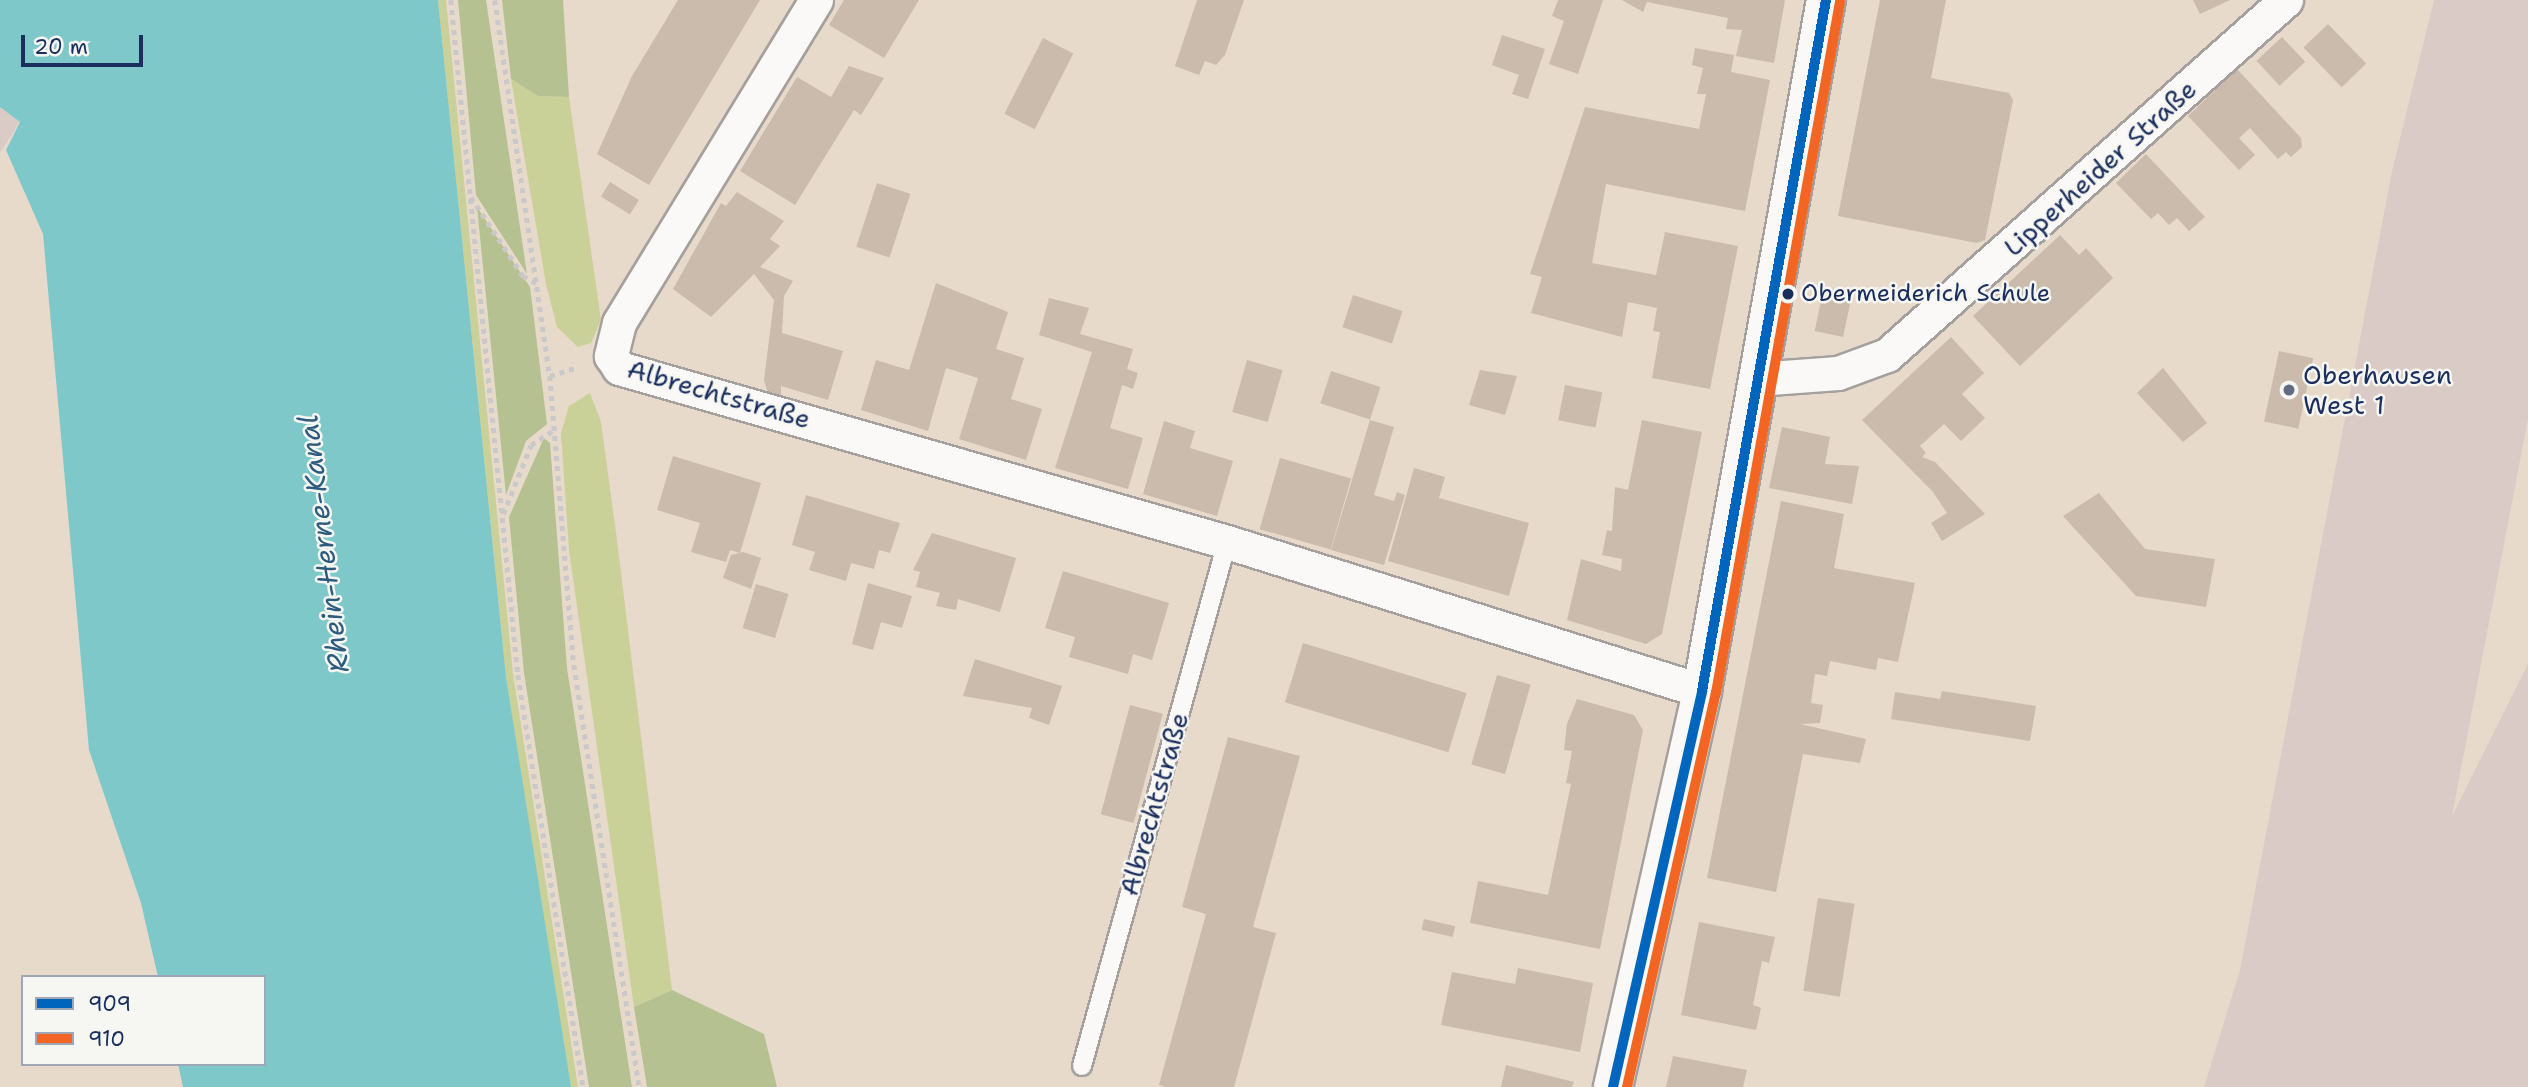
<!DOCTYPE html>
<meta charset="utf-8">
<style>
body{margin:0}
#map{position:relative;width:2528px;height:1087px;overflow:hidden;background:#e7dacb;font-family:"Shantell Sans",sans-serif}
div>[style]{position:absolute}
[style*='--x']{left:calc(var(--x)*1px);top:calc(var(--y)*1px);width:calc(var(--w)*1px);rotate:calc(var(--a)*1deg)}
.industrial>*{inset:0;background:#dbcbc7}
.green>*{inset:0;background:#c9d198}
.forest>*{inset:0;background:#b5c191}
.water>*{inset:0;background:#7fc8ca}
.building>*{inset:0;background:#cabbac;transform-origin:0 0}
.path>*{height:4.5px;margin-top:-2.25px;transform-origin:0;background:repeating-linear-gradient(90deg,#cac9c9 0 5px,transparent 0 10px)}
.roads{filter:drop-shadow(2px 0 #a5a09d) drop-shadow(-2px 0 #a5a09d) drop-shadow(0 2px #a5a09d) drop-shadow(0 -2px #a5a09d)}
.service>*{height:18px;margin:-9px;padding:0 9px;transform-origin:9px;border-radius:9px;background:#fbf9f7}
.minor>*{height:33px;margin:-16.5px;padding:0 16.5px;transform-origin:16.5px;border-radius:16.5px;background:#fbf9f7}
.tertiary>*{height:38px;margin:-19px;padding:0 19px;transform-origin:19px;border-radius:19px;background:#fbf9f7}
.bus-1>*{height:10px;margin:-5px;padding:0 5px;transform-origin:5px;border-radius:5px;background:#0065bd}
.bus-2>*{height:10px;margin:-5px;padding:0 5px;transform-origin:5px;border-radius:5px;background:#f26522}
.dots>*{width:19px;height:19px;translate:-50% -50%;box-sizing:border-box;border:4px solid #f6f6f2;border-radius:50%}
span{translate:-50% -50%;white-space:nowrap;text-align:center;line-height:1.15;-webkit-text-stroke:5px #f6f6f2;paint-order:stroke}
.bus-label{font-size:24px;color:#1b2f5e}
.left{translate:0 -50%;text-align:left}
.street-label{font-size:26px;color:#1b2f5e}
.poi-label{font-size:26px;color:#1b2f5e}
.water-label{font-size:28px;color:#2c5b7e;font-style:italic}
.legend{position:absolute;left:21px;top:975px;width:245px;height:91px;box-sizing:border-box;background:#f6f6f2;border:2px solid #9ea6b7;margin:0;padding:9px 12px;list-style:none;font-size:21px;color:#1b2f5e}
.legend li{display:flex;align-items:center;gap:14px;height:35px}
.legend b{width:35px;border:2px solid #9ea6b7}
.scale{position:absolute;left:21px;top:35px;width:122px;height:32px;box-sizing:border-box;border:4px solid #1b2f5e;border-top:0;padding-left:9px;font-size:21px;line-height:24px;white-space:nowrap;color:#1b2f5e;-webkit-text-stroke:5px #f6f6f2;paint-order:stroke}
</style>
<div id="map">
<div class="industrial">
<div style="clip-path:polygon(2434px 0,2528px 0,2528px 419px,2452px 816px,2528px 664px,2528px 1087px,2204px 1087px,2240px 970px,2392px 171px)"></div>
<div style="clip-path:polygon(0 107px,20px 122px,0 153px)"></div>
</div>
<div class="green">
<div style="clip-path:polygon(438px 0,446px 0,513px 674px,578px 1087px,571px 1087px,561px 1035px,506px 677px)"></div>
<div style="clip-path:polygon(511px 79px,538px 96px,569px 97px,601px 320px,591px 343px,578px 347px,557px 327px,546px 284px)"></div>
<div style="clip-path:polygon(590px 393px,601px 422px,617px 540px,672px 990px,634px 1007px,569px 550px,561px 433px,569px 406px)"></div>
</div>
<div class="forest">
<div style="clip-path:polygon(458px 0,486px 0,527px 274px,476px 195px)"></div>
<div style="clip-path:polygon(502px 0,563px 0,569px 97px,538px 96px,511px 79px)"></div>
<div style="clip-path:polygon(477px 207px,530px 287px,547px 424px,526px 441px,506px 495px)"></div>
<div style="clip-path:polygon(544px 438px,550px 443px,567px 668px,632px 1087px,589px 1087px,524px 673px,509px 517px)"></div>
<div style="clip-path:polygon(672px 990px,764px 1034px,777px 1087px,647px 1087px,634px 1007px)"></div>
</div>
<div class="water">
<div style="clip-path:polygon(0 0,438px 0,506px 677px,571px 1087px,183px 1087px,178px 1064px,264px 1064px,264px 977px,158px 977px,141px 903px,89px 750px,43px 234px,6px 150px,20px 122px,0 107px)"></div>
</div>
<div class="building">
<div style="clip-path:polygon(678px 0,760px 0,649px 185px,597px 154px,632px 76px)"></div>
<div style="clip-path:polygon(844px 0,919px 0,884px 58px,829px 25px)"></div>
<div style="clip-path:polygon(1197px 0,1244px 0,1225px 55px,1216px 65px,1205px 61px,1199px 75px,1175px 66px)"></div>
<div style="clip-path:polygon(1558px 0,1603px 0,1578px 74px,1549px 64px,1564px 21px,1552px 16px)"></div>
<div style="clip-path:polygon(1622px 0,1785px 0,1774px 63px,1736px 56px,1742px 30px,1726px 29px,1728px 18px,1647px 2px,1643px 12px)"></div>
<div style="clip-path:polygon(1880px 0,1946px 0,1931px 78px,2009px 93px,2013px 100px,1985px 240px,1977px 243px,1838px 216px)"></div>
<div style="clip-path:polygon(2193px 0,2230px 0,2200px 14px)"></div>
<div style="left:2328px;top:24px;width:55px;height:34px;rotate:46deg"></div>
<div style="clip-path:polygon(1502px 35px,1545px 49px,1528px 99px,1512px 94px,1519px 75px,1492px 65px)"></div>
<div style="left:2282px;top:37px;width:34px;height:35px;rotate:47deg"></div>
<div style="left:1043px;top:38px;width:34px;height:85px;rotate:27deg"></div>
<div style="clip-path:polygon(1695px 48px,1734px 55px,1731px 72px,1770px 80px,1745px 211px,1606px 184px,1592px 263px,1656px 275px,1665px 232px,1738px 246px,1710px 389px,1652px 378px,1660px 332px,1653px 331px,1657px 308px,1628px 302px,1622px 337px,1531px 313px,1542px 277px,1530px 274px,1585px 107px,1699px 129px,1706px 94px,1697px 94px,1703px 68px,1692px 65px)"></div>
<div style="clip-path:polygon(849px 66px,884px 78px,861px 115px,854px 110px,795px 205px,740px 171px,797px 77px,831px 97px)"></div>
<div style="clip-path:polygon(2237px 69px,2301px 138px,2302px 147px,2291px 157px,2286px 152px,2278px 159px,2250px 128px,2239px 138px,2255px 155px,2239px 170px,2188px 116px)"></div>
<div style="clip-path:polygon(2146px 154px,2205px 217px,2189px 231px,2177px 218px,2169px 225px,2158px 213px,2151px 219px,2116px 183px)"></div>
<div style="left:610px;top:182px;width:34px;height:17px;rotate:32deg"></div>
<div style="left:877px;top:183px;width:35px;height:67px;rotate:18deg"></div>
<div style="clip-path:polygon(737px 192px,784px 221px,770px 239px,780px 246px,760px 267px,793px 281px,784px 296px,782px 333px,843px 351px,828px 400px,781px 386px,781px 397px,768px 393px,764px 380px,774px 300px,754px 274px,711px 317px,673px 289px,721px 203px,726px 206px)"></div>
<div style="clip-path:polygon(2060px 235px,2079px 255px,2086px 248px,2113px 278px,2020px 366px,1973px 316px)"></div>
<div style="clip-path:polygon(936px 283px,1008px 312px,996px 349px,1024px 358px,1011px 399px,1042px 409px,1026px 460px,959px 439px,978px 378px,946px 368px,928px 431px,861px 410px,876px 360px,909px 370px)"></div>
<div style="left:1824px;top:287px;width:29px;height:45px;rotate:12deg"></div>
<div style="left:1353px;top:295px;width:52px;height:34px;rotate:18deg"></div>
<div style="clip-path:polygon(1049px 298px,1089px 308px,1080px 334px,1133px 349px,1127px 369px,1138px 373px,1133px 389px,1122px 385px,1110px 428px,1143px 438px,1128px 489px,1055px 468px,1092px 352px,1039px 335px)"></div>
<div style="clip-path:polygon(1951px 337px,1984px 373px,1962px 394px,1985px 418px,1961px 441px,1944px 424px,1920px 446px,1926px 453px,1922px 457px,1935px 462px,1985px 514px,1942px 541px,1931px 523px,1947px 513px,1933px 492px,1862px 420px)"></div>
<div style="left:2279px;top:351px;width:35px;height:72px;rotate:12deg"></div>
<div style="left:1247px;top:360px;width:37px;height:54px;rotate:16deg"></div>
<div style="clip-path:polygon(2163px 368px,2207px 423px,2183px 442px,2137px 393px)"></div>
<div style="clip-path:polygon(1480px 370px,1517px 376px,1505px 415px,1469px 405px)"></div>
<div style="left:1331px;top:371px;width:52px;height:34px;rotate:18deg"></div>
<div style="left:1565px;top:385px;width:38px;height:36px;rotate:11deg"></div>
<div style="clip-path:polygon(1370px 420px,1394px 427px,1374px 495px,1394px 501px,1397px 492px,1405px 495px,1384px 565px,1331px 550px)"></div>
<div style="clip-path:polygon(1642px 420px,1702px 432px,1662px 634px,1646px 644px,1567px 620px,1581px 559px,1621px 571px,1622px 559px,1602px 555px,1607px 530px,1612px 531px,1615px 487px,1628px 490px)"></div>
<div style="clip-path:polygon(1164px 421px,1195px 431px,1190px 448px,1233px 461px,1217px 516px,1143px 494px)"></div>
<div style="clip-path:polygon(1782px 427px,1830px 437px,1825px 464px,1859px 466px,1852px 504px,1769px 488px)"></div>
<div style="clip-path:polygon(673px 456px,761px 483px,740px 553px,730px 550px,726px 562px,691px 552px,700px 523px,657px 510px)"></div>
<div style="left:1280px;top:458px;width:74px;height:74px;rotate:16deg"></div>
<div style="clip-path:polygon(1414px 468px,1445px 477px,1439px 498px,1529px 523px,1509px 596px,1388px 561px)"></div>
<div style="clip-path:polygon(2099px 493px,2145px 549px,2215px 559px,2206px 607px,2136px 596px,2063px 516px)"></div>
<div style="clip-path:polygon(806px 495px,900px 523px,890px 553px,879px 550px,874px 569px,851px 563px,846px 581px,809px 570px,815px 552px,792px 545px)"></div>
<div style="clip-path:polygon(1781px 501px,1844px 514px,1834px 568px,1915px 583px,1898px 662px,1878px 658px,1876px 670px,1830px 661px,1827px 676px,1815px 674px,1811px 703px,1823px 705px,1820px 723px,1800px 724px,1866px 739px,1860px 763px,1803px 754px,1776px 892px,1707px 878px)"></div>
<div style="clip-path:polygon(932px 533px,1016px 558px,1000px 612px,958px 599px,956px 610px,936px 606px,940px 593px,916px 587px,920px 572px,913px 570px)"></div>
<div style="clip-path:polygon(743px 552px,761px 558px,751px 589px,723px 578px,731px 555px)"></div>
<div style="clip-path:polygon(1063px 571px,1169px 603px,1152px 660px,1133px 654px,1128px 674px,1069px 657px,1075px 637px,1045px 628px)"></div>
<div style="clip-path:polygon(868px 583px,912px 596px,902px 628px,881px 622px,873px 650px,852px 644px)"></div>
<div style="left:756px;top:584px;width:34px;height:46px;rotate:17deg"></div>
<div style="left:1303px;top:643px;width:171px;height:62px;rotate:17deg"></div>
<div style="clip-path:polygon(975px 659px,1062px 686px,1049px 725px,1029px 718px,1032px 708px,963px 696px)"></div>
<div style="left:1497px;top:675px;width:35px;height:93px;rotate:16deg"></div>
<div style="clip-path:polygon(1942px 691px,2036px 706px,2030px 741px,1891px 719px,1895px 692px,1940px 699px)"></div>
<div style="clip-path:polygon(1577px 699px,1634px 715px,1643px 730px,1600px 949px,1470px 923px,1478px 881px,1548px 895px,1571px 784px,1566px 783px,1572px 751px,1564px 750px,1567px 724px)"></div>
<div style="left:1130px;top:705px;width:34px;height:113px;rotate:15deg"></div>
<div style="clip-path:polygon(1228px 737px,1300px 756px,1253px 927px,1276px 933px,1234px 1087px,1166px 1087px,1159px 1085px,1206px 914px,1182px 907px)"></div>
<div style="left:1818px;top:898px;width:37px;height:94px;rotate:9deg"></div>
<div style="left:1424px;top:919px;width:32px;height:11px;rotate:13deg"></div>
<div style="clip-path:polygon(1699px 922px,1775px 937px,1769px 963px,1762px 961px,1753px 1005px,1761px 1008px,1756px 1030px,1681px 1015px)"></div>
<div style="clip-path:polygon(1518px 968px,1593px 983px,1580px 1052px,1441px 1025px,1452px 972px,1515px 984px)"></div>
<div style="clip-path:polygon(1673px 1056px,1747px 1070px,1743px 1087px,1666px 1087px)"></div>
<div style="clip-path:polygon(1506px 1065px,1574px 1082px,1572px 1087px,1501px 1087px)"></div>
</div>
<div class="path">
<div style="--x:451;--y:0;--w:678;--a:84.33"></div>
<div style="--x:518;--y:675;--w:417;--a:81"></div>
<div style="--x:495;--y:0;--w:380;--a:81.7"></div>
<div style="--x:550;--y:376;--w:290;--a:85.3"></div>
<div style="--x:574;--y:665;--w:427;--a:81.2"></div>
<div style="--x:471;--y:197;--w:95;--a:56.6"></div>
<div style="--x:523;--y:276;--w:15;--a:28"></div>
<div style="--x:550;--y:376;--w:28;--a:-18"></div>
<div style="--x:503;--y:514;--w:74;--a:-67.9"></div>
<div style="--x:531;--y:445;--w:27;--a:-33"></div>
</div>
<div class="roads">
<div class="service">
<div style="--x:1082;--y:1066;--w:544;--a:-74.53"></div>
</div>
<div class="minor">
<div style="--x:816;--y:0;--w:378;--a:121.4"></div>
<div style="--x:619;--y:323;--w:34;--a:104"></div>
<div style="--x:611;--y:356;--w:14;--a:56"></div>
<div style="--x:619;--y:368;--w:632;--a:15.97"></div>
<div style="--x:1227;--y:542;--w:498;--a:17.4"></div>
<div style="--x:1756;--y:379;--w:82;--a:-4.2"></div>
<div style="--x:1838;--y:373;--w:52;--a:-20.2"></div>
<div style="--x:1887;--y:355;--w:534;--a:-41.66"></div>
</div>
<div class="tertiary">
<div style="--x:1613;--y:1087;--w:406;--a:-77.3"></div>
<div style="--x:1702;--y:691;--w:702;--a:-79.83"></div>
</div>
</div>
<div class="bus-1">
<div style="--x:1613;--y:1087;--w:406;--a:-77.3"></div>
<div style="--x:1702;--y:691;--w:702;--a:-79.83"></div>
</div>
<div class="bus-2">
<div style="--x:1627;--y:1087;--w:404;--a:-77.3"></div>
<div style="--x:1716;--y:693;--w:702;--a:-79.83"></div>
</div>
<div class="dots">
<div style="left:1788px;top:294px;background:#1b2f5e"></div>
<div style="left:2289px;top:390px;background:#626b84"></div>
</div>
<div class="bus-label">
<span class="left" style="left:1801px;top:294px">Obermeiderich Schule</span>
</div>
<div class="street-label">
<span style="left:2100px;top:168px;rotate:-42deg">Lipperheider Straße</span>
<span style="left:719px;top:394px;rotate:16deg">Albrechtstraße</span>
<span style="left:1154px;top:804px;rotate:-74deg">Albrechtstraße</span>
</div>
<div class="poi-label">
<span class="left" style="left:2303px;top:390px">Oberhausen<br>West 1</span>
</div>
<div class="water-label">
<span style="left:323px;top:544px;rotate:-97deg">Rhein-Herne-Kanal</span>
</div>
<ul class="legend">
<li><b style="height:9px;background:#0065bd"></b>909</li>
<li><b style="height:9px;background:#f26522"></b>910</li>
</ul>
<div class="scale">20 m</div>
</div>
